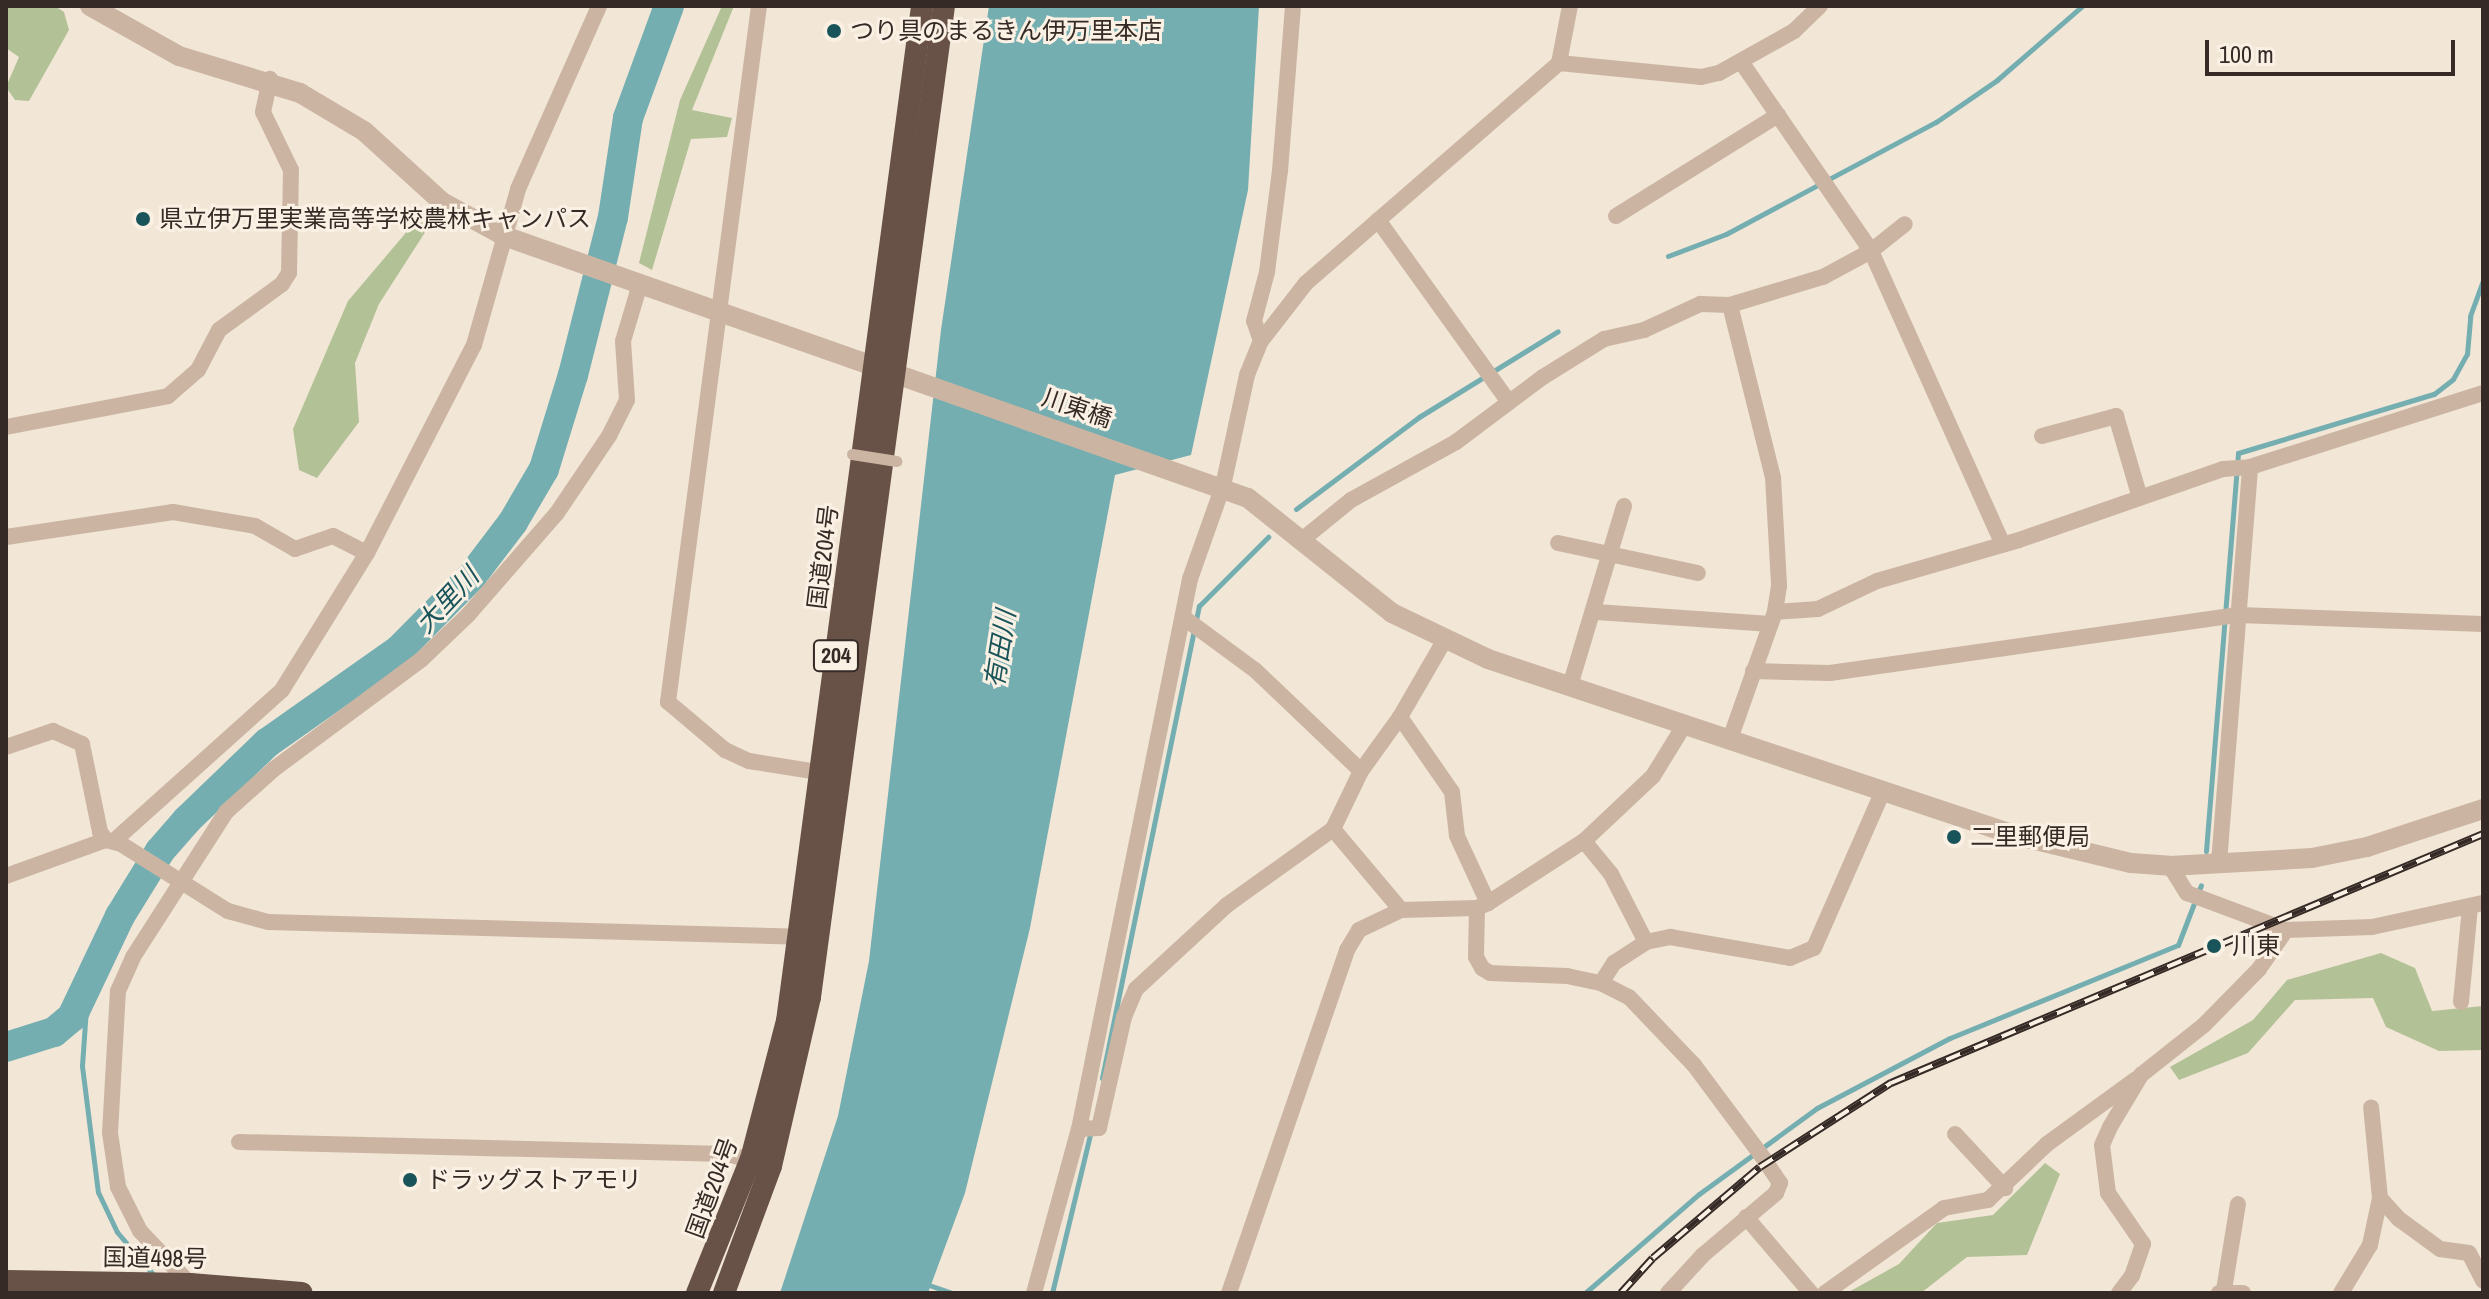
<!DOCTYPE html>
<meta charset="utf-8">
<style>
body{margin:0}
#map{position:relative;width:2489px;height:1299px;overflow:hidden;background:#f2e6d7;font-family:"Archivo Narrow","Noto Sans JP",sans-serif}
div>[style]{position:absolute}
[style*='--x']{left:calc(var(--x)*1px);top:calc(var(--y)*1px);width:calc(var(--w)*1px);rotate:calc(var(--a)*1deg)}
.green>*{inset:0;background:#b3c296}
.water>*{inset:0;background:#74aeb1}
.stream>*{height:5px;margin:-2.5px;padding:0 2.5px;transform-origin:2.5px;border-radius:2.5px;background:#74aeb1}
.river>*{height:30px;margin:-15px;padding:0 15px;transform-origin:15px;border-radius:15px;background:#74aeb1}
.minor>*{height:16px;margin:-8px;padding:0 8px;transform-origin:8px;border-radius:8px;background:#cbb5a2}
.tertiary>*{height:20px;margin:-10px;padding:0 10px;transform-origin:10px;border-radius:10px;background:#cbb5a2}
.trunk>*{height:22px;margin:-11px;padding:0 11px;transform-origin:11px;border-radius:11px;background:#685248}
.rail>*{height:8px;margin-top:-4px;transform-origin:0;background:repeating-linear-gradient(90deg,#faf0e3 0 15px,#352a25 0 30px);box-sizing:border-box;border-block:2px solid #352a25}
.pedestrian-bridge>*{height:11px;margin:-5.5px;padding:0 5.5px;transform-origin:5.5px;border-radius:5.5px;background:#cbb5a2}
.dots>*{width:22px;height:22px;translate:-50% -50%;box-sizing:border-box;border:4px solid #faf0e3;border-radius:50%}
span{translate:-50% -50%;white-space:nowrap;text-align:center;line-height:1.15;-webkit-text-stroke:6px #faf0e3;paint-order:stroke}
.shield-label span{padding:2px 6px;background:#faf0e3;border:2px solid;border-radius:6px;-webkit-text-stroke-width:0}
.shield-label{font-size:22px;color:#352a25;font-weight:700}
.poi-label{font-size:24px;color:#352a25}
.left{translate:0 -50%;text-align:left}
.street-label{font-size:24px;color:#352a25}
.water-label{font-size:26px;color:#185459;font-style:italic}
.frame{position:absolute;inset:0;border:8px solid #352a25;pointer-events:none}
.scale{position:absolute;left:2205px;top:40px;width:250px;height:36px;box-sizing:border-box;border:4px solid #352a25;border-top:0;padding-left:10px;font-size:24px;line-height:28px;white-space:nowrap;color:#352a25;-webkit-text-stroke:6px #faf0e3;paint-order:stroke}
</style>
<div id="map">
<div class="green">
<div style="clip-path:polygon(6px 6px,55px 6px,64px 12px,69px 30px,29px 101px,15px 100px,6px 87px,19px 57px,6px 48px)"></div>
<div style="clip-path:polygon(722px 6px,734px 6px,692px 110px,732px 118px,727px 137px,691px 139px,652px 270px,639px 263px,680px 100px)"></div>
<div style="clip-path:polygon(415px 222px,431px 223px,379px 304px,355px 363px,359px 422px,317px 478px,299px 470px,293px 429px,348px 301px)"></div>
<div style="clip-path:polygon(2381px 953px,2415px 968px,2432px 1011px,2483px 1006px,2483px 1050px,2439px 1051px,2386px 1027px,2373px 998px,2295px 1000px,2248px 1053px,2179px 1080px,2170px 1067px,2253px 1020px,2287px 980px)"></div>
<div style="clip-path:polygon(2045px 1163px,2060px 1174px,2027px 1255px,1967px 1257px,1921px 1293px,1847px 1293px,1899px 1264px,1937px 1223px,1993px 1215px)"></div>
</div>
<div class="water">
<div style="clip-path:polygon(989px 6px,1259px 6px,1248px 190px,1191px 455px,1115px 475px,1030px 928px,965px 1193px,928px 1293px,780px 1293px,838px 1116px,869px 961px,941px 330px)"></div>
</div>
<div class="stream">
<div style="--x:1668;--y:256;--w:62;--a:-20.8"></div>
<div style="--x:1726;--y:234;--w:238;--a:-28.1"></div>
<div style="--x:1936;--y:122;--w:74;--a:-34.5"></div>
<div style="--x:1997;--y:80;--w:113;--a:-41"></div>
<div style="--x:1296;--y:509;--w:154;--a:-36.8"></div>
<div style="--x:1419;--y:417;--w:163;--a:-31.7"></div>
<div style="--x:2206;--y:851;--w:399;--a:-85.4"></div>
<div style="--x:2238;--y:453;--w:205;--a:-16.8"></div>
<div style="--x:2434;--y:394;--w:24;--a:-38"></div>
<div style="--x:2453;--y:379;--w:29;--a:-61"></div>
<div style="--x:2467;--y:354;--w:38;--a:-85"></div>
<div style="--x:2470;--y:316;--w:38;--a:-70"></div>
<div style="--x:87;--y:994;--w:72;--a:94"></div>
<div style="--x:82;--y:1066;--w:127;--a:82.8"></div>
<div style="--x:98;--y:1192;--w:44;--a:64.6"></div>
<div style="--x:117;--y:1232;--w:54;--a:49.5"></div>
<div style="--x:1102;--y:1078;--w:482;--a:-78.4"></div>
<div style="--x:1199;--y:606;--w:98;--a:-45"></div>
<div style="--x:926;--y:1284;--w:28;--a:19"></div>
<div style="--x:1052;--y:1293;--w:167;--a:-76.5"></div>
<div style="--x:1585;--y:1293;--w:151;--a:-41"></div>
<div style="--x:1699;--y:1194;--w:146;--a:-36.1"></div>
<div style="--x:1817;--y:1108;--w:150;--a:-27.8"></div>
<div style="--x:1950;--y:1038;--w:246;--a:-22.2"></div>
<div style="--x:2178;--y:945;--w:64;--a:-69"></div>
</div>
<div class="river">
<div style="--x:6;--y:1047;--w:50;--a:-17.4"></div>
<div style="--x:54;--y:1032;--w:23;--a:-40"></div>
<div style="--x:72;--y:1017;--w:112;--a:-64.6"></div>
<div style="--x:120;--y:916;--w:76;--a:-58.4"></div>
<div style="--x:160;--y:851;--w:41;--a:-48.9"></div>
<div style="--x:187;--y:820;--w:111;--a:-43.9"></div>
<div style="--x:267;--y:743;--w:161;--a:-35.2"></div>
<div style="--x:399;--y:650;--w:104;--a:-45.4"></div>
<div style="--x:472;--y:576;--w:68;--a:-52.8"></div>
<div style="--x:513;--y:522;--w:61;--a:-59.7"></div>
<div style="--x:544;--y:469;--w:98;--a:-72.9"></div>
<div style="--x:573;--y:375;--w:163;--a:-75.8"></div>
<div style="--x:613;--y:217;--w:100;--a:-81.4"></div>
<div style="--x:628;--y:118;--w:119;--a:-69.9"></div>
</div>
<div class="minor">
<div style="--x:759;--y:6;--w:702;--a:97.45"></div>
<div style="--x:668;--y:702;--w:75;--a:40.1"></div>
<div style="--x:725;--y:750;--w:26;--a:25"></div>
<div style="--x:749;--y:761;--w:82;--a:9.1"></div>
<div style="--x:1559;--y:63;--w:58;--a:-79.1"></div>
<div style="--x:1742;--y:63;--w:228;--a:55.5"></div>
<div style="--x:1871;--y:251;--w:319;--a:65.8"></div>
<div style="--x:1616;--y:216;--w:191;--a:-31.9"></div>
<div style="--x:1378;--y:220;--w:224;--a:54.3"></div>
<div style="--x:1730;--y:305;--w:177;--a:76"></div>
<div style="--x:1773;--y:477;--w:109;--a:86.8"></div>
<div style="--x:1779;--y:586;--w:26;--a:99"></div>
<div style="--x:1775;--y:612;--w:135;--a:109.5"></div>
<div style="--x:1261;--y:341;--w:21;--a:-109"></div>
<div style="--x:1254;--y:321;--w:51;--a:-75.1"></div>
<div style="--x:1267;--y:272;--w:102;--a:-82.7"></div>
<div style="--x:1280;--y:171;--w:166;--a:-85.5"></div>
<div style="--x:6;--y:427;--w:165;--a:-10.8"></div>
<div style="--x:168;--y:396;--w:40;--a:-41"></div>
<div style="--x:198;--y:370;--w:45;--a:-62.3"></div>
<div style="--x:219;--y:330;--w:78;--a:-36.1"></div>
<div style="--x:282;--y:284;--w:13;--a:-58"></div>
<div style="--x:289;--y:273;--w:103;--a:-88.9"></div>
<div style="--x:291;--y:170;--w:64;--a:-115.8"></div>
<div style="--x:263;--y:112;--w:34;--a:-78"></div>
<div style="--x:2042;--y:436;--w:77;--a:-15.1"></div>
<div style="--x:2116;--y:416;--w:85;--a:73.7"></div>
<div style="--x:6;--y:537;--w:169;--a:-8.5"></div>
<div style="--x:173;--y:512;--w:83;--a:9.7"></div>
<div style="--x:255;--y:526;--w:46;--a:29.9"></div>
<div style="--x:295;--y:549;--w:40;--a:-18.9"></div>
<div style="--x:333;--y:536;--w:38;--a:27"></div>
<div style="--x:1303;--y:539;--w:62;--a:-39.1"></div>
<div style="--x:1351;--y:500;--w:120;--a:-28.9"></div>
<div style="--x:1456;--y:442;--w:109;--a:-36.8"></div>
<div style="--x:1543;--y:377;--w:72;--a:-31.9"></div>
<div style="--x:1604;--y:339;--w:41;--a:-12.7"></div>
<div style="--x:1644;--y:330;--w:62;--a:-24.9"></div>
<div style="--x:1700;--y:304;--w:30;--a:2"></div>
<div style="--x:1730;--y:305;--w:97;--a:-16.8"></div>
<div style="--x:1823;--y:277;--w:55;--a:-28.4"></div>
<div style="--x:1871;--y:251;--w:43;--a:-38.5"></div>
<div style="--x:1558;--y:543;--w:143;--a:12.1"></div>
<div style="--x:1596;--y:612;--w:175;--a:3.9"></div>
<div style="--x:1775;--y:612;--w:43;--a:-4"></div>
<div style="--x:1818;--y:609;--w:65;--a:-25.4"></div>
<div style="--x:1877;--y:581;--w:148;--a:-16.1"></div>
<div style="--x:2019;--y:540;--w:216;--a:-19.2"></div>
<div style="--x:2223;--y:469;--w:27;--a:-4"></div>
<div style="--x:2250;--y:467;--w:244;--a:-17.6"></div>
<div style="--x:1183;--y:617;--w:89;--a:36.4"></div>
<div style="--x:1255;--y:670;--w:146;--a:43.6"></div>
<div style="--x:1753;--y:671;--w:77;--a:1.5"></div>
<div style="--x:1830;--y:673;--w:412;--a:-8.1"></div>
<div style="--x:2238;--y:615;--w:245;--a:2.1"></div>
<div style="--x:1570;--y:686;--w:188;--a:-73.3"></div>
<div style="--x:1400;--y:717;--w:91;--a:55.3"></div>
<div style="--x:1452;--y:792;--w:44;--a:83.5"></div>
<div style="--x:1457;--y:836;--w:74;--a:65.2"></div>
<div style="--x:6;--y:747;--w:50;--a:-18.8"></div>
<div style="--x:53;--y:731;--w:32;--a:24"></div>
<div style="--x:82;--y:744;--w:90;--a:78.4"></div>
<div style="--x:100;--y:832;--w:10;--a:53"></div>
<div style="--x:115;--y:840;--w:224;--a:-41.9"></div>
<div style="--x:282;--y:690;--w:161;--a:-58.2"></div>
<div style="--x:367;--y:553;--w:234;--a:-62.8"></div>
<div style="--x:474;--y:345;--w:162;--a:-74.2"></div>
<div style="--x:518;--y:189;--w:200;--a:-66.1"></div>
<div style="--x:1584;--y:841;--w:43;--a:50.7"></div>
<div style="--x:1611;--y:874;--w:76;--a:62.8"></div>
<div style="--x:2219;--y:863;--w:397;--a:-85.5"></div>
<div style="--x:2170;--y:866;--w:32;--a:58"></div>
<div style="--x:2187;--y:893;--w:106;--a:20.5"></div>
<div style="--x:2286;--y:930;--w:86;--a:-2"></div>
<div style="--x:2372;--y:927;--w:114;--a:-12.2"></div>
<div style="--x:6;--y:876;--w:106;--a:-19.8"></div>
<div style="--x:106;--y:840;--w:16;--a:15"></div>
<div style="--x:121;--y:844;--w:126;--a:32.1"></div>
<div style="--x:228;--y:911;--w:41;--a:15.4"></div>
<div style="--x:268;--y:922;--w:540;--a:1.59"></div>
<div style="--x:1477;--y:908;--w:49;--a:91.2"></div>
<div style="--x:1476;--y:957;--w:13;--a:61"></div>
<div style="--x:1482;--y:968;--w:9;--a:32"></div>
<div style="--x:1490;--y:973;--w:77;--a:2.2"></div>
<div style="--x:1567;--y:976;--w:35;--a:12"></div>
<div style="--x:1601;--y:983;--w:31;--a:27"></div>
<div style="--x:1629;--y:997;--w:94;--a:46.3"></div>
<div style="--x:1694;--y:1065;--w:117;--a:53.3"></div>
<div style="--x:1401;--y:910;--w:106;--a:-130"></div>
<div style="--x:1333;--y:829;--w:64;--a:-64.2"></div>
<div style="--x:1361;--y:771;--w:67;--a:-54.2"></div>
<div style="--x:1400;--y:717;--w:88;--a:-59.9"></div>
<div style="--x:1601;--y:983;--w:24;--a:-57"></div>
<div style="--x:1614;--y:963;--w:38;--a:-33"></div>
<div style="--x:1646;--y:942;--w:25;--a:-12"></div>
<div style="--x:1670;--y:937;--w:122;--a:9.9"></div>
<div style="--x:1790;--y:958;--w:26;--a:-23"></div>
<div style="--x:1814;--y:948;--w:171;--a:-66.3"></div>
<div style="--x:2461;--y:1002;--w:96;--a:-84.6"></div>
<div style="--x:1079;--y:1129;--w:20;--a:-3"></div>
<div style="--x:1099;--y:1128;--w:114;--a:-77.3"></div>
<div style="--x:1124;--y:1017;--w:30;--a:-67"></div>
<div style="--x:1136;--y:989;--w:124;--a:-42.7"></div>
<div style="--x:1227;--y:905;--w:130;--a:-35.6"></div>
<div style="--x:1955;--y:1134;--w:74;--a:47.2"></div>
<div style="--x:239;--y:1142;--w:487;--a:1.4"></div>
<div style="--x:726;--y:1154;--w:36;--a:13"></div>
<div style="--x:2380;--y:1198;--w:28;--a:48"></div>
<div style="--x:2399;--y:1219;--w:51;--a:36.2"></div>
<div style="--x:2440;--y:1249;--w:29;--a:8"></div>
<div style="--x:2469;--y:1253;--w:31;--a:63"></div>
<div style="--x:1746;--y:1217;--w:100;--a:49.5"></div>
<div style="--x:190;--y:1284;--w:73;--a:-133.3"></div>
<div style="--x:140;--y:1231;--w:49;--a:-116.6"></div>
<div style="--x:118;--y:1187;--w:55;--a:-98.4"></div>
<div style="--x:110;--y:1133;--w:142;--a:-86.8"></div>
<div style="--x:118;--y:991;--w:37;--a:-66"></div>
<div style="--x:133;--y:957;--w:172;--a:-57.3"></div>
<div style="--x:226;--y:812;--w:64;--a:-41.9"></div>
<div style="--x:274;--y:769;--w:184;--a:-36.6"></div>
<div style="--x:422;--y:659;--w:64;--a:-43.7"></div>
<div style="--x:468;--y:615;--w:135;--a:-48.9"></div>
<div style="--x:557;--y:513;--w:93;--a:-56"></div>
<div style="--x:609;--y:436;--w:40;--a:-63.4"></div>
<div style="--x:627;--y:400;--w:59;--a:-93.9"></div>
<div style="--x:623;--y:341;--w:59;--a:-73.4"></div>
<div style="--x:2224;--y:1290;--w:87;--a:-80.8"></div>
<div style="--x:1034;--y:1293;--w:170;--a:-74.7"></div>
<div style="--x:1079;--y:1129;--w:561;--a:-78.59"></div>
<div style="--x:1190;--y:579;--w:99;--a:-70.5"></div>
<div style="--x:1223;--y:486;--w:114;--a:-77.8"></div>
<div style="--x:1247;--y:375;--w:37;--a:-68"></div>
<div style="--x:1261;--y:341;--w:73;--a:-52.2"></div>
<div style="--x:1306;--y:283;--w:335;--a:-41"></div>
<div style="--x:1559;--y:63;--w:143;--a:5.6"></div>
<div style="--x:1701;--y:77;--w:18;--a:-13"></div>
<div style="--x:1719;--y:73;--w:86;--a:-29.2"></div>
<div style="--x:1794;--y:31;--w:36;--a:-44"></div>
<div style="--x:1229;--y:1293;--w:363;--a:-71"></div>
<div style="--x:1347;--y:950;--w:23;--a:-59"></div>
<div style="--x:1359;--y:930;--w:47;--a:-25.5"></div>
<div style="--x:1401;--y:910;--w:76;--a:-1.5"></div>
<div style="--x:1477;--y:908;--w:12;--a:-24"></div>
<div style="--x:1488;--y:903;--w:114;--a:-32.9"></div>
<div style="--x:1584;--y:841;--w:95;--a:-43.3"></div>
<div style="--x:1653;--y:776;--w:61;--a:-58.4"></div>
<div style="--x:1668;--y:1293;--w:52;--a:-47.4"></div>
<div style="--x:1703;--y:1255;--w:96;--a:-40.3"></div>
<div style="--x:1776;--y:1193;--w:11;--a:-68"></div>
<div style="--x:1780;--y:1183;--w:18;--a:-124"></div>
<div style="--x:1825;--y:1293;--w:146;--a:-35.5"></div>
<div style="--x:1944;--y:1208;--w:45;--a:-10.3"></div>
<div style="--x:1988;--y:1200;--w:81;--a:-43.5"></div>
<div style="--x:2047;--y:1144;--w:110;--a:-36.1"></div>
<div style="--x:2119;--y:1293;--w:21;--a:-53"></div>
<div style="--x:2132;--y:1276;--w:34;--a:-71"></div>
<div style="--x:2143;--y:1244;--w:62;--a:-124.5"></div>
<div style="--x:2108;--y:1193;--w:48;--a:-97.1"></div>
<div style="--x:2102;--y:1145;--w:20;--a:-66"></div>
<div style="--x:2110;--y:1127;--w:61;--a:-59.2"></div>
<div style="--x:2141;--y:1075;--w:80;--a:-38.4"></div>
<div style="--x:2204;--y:1025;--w:78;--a:-45.5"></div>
<div style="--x:2259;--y:969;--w:47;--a:-55.3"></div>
<div style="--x:2219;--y:1293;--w:24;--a:0"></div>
<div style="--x:2341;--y:1293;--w:56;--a:-58.9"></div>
<div style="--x:2370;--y:1245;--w:48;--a:-78"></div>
<div style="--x:2380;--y:1198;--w:91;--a:-95.6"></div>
</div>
<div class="tertiary">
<div style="--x:90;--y:6;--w:102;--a:29.3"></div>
<div style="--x:179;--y:56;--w:127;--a:17"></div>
<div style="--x:300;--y:93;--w:74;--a:30.7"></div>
<div style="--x:364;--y:131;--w:105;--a:42.3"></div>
<div style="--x:442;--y:202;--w:71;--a:28.7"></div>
<div style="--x:504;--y:236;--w:789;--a:19.4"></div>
<div style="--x:1248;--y:498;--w:184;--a:38.6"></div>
<div style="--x:1392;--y:613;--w:106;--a:25.6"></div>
<div style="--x:1488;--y:659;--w:556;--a:18.47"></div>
<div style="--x:2015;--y:835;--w:119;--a:13.6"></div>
<div style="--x:2131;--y:863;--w:39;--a:4"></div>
<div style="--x:2170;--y:866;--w:142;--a:-3.2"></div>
<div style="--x:2312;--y:858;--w:56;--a:-11.3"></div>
<div style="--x:2367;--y:847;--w:122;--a:-18.1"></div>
</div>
<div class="trunk">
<div style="--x:6;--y:1281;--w:184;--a:0.9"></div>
<div style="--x:190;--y:1284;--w:112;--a:4.6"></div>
<div style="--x:697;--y:1293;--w:144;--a:-68.1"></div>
<div style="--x:751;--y:1159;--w:143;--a:-75.4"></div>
<div style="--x:787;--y:1021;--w:1024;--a:-82.42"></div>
<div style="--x:724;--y:1293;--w:135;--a:-69.7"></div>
<div style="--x:771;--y:1166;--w:173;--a:-77"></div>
<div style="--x:810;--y:997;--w:1000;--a:-82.3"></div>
</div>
<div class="rail">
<div style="--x:1621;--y:1293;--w:47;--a:-47.6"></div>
<div style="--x:1653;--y:1258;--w:140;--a:-40.4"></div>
<div style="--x:1760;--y:1167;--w:156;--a:-32.7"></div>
<div style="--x:1891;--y:1083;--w:642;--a:-22.81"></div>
</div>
<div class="pedestrian-bridge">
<div style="--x:852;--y:454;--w:45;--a:9"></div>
</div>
<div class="dots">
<div style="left:834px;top:31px;background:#185459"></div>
<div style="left:143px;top:219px;background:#185459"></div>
<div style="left:1954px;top:837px;background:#185459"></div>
<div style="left:2214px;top:946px;background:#185459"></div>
<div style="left:410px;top:1180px;background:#185459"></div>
</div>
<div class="shield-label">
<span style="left:836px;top:656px">204</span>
</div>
<div class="poi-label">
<span class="left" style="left:850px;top:31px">つり具のまるきん伊万里本店</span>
<span class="left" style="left:159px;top:219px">県立伊万里実業高等学校農林キャンパス</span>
<span class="left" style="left:1970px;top:837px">二里郵便局</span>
<span class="left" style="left:2232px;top:946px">川東</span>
<span class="left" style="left:426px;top:1180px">ドラッグストアモリ</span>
</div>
<div class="street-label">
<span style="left:1077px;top:408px;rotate:19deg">川東橋</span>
<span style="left:823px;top:557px;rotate:-83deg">国道204号</span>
<span style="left:712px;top:1188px;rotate:-70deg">国道204号</span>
<span style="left:155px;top:1258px;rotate:1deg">国道498号</span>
</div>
<div class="water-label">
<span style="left:447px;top:600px;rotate:-47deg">大里川</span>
<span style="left:1000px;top:649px;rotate:-81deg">有田川</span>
</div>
<div class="frame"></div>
<div class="scale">100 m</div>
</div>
